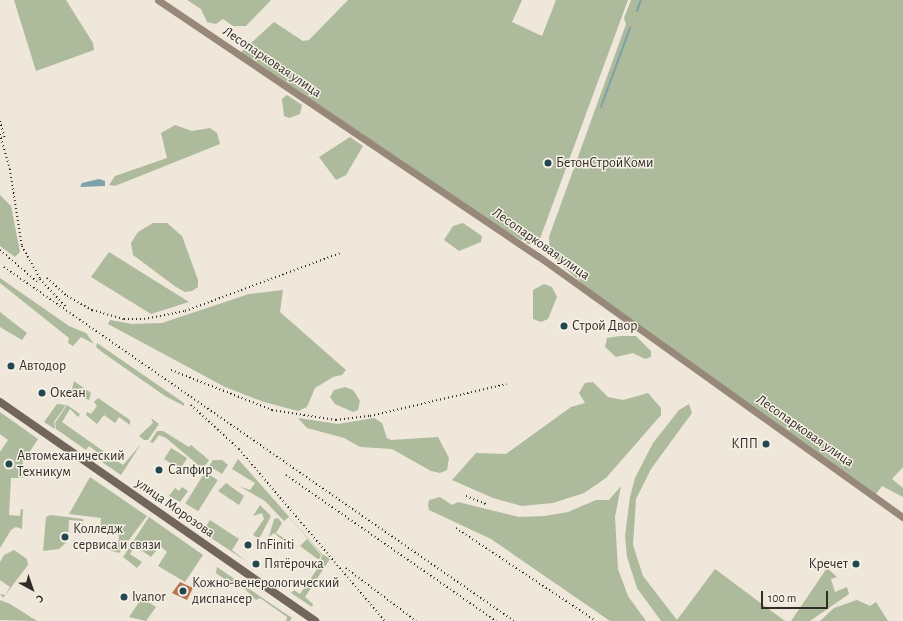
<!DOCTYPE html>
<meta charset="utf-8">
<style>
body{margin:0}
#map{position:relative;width:903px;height:621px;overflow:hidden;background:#eee7da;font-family:"Alegreya Sans",sans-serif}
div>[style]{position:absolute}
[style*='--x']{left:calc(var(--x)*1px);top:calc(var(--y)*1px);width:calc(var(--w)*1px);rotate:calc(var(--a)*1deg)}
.green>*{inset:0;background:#adbb9c;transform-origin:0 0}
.water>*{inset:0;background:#7ca1a8}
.stream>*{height:1.5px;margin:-0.75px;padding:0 0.75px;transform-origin:0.75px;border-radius:0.75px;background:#7ca1a8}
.building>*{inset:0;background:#b8744f}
.secondary>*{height:7px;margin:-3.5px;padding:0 3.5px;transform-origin:3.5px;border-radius:3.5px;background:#988879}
.primary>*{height:8px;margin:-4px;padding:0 4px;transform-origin:4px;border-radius:4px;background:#72655a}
.rail>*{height:1.5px;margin-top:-0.75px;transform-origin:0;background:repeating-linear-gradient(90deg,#322c27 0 1px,transparent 0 4px)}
.dots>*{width:11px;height:11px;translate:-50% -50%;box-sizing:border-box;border:2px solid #f6f1e6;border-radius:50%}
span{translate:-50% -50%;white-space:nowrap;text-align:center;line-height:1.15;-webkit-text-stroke:3px #f6f1e6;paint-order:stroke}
.street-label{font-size:14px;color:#322c27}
.poi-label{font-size:14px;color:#322c27}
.left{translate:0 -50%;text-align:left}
.right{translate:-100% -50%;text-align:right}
.north{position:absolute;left:12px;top:569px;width:40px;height:40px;-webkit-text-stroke:3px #f6f1e6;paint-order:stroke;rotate:140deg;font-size:11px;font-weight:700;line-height:16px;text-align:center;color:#322c27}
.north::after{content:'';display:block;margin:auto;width:14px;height:18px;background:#322c27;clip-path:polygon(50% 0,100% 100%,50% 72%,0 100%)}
.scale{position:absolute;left:761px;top:591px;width:67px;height:18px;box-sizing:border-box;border:2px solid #322c27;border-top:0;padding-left:5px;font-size:12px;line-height:14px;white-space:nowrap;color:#322c27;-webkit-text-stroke:3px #f6f1e6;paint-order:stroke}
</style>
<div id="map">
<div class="green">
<div style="clip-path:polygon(14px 0,66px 0,93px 43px,94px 50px,36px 71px)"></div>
<div style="clip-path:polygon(187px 0,271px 0,246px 26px,233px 26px,223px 19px,216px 24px,207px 22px,201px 9px)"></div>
<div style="clip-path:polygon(348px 0,522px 0,512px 22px,542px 36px,556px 0,628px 0,538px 244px,528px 244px,504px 230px,240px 53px,274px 22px,303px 41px,309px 40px)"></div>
<div style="clip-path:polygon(631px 0,903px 0,903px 467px,892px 479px,903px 488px,903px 497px,882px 486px,876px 494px,591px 292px,550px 254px,549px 237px,626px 24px,624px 18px)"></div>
<div style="clip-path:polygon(287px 95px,302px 105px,300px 114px,289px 118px,284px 116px,282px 99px)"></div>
<div style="clip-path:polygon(175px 125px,192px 131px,210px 128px,217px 133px,220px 144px,115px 186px,109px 185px,115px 176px,167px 158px,161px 133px)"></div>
<div style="clip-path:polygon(350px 137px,363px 146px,346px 175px,336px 180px,319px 157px)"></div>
<div style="clip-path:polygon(0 195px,11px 206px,20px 252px,15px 257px,0 246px)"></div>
<div style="clip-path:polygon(153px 223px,167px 223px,182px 236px,198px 280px,198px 287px,192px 291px,185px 292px,176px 287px,133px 255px,131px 243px,138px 232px)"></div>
<div style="clip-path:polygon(463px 223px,482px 236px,481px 242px,459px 251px,444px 240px,453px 226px)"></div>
<div style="clip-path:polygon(109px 252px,189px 302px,151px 314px,91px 277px)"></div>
<div style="clip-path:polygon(0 278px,69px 326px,86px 333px,94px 344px,81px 337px,73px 346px,68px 343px,69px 338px,0 283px)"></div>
<div style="clip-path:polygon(544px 284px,552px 287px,557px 297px,548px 319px,541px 322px,533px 319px,533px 290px)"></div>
<div style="clip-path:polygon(283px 290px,280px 312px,346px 370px,342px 375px,333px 377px,315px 388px,307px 407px,298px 411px,264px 402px,225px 387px,108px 324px,110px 320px,132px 324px,162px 323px,249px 294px)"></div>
<div style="clip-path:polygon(0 312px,27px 333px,22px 340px,0 327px)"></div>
<div style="clip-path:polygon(620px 336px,636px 336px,651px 351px,651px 357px,645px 359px,633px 353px,616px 357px,605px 347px,607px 338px)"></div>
<div style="clip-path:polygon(97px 343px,184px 403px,184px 406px,165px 396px,102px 352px,96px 347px)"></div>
<div style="clip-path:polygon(74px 381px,91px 393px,89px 400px,71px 393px)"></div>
<div style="clip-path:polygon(593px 382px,608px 397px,623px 400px,648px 393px,661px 408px,661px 415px,606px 478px,584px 493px,553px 503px,522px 506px,493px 498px,452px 480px,476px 453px,506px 454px,571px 407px,585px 403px,579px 393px,585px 383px)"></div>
<div style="clip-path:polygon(345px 387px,353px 390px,360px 401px,358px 410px,353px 412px,335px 404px,330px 397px,334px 390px)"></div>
<div style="clip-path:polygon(98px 398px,130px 420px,130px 425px,119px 417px,115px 423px,104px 415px,97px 424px,86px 415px,87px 412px,91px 414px,97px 406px,94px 402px)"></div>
<div style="clip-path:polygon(57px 404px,66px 405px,54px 422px,55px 429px,44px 422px)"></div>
<div style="clip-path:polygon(689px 404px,692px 413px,651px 469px,636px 499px,633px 545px,643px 576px,677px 620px,715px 569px,785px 621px,661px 621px,637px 588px,627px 557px,625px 536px,630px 497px,635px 478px,653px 443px,679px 410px)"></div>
<div style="clip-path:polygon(67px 405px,80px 414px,78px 417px,70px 409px,62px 422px,123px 465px,141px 444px,121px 475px,102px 462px,105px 458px,89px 446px,86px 450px,56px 429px,55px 423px)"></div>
<div style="clip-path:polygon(0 412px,38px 439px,23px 462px,23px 478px,11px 478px,9px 515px,20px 516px,21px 509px,23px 509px,22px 529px,16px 527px,11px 530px,0 548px,0 452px,8px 440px,0 434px)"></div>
<div style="clip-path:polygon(151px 418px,159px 424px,148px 440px,144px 440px,139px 436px,153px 423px)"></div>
<div style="clip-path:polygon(298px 418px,338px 424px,374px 418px,382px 423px,387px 438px,391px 440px,438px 437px,449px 458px,447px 470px,440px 473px,431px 471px,392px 449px,360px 447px,344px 438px,307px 428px)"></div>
<div style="clip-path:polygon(157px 431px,163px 431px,189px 447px,191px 445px,209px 460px,203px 469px,166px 438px,159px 435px,153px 443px,150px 442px)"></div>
<div style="left:171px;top:448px;width:19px;height:13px;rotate:32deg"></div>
<div style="clip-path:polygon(238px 459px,322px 554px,330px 559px,305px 597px,313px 604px,312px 607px,291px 593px,294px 590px,300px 594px,318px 568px,322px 555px,289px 517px,284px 521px,265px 501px,239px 486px,250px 490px,255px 483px,232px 469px)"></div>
<div style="clip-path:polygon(213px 460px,222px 460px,228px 465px,222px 474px,209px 466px)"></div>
<div style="left:205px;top:472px;width:15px;height:37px;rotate:32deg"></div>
<div style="clip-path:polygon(90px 477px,147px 516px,119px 553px,105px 549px,118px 550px,119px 532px,100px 531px,101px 518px,69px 514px)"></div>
<div style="clip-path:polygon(226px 483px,244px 496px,239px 505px,218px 491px)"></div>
<div style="clip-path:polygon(621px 486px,615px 517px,618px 569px,628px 596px,646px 621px,610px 621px,491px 539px,429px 510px,428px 505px,429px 500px,440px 497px,452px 505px,458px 502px,519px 517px,545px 516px,568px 512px,596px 500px,609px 500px)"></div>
<div style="clip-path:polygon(182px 487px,188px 491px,180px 502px,169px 496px,175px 488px,179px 491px)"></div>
<div style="clip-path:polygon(260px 505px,271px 516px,259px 539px,253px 535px,264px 519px,262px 513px,253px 516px)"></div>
<div style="clip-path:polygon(51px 515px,83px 519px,83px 532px,82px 521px,69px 520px,68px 541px,59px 549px,43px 551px,46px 517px)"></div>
<div style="clip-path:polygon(149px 517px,203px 555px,185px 582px,158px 566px,167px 552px,160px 546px,151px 557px,135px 546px,130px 554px,142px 562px,137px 568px,123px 557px)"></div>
<div style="clip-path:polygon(278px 518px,282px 523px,276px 533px,286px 540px,285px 542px,274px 533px,269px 537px,274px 519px)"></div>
<div style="clip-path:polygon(210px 520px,239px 539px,232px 550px,246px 561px,202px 532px)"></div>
<div style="clip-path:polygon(307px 539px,321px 555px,319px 560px,300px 546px)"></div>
<div style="clip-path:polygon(14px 550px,27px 559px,28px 565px,3px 598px,0 594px,5px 595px,10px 587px,0 580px,0 562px,4px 555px)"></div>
<div style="clip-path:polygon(217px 567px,292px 618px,290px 621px,286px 621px,287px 617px,260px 598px,256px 600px,242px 586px,237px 588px,216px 573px)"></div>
<div style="clip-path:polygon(827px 568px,837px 577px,831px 579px,835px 592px,847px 587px,849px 594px,810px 621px,791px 621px)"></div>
<div style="clip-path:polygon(142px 598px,156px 607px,146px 621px,129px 617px)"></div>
<div style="clip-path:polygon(0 600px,10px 604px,37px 621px,0 620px)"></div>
<div style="clip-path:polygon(857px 600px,870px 606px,876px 602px,888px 621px,820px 621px,834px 608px)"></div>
</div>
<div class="water">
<div style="clip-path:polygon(99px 179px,105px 181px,105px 186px,80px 187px,82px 183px)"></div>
</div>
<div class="stream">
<div style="--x:637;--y:11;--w:12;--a:-70"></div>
<div style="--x:601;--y:107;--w:84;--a:-69.8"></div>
</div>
<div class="building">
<div style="clip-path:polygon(180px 582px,193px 588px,187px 600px,172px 593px)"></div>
</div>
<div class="secondary">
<div style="--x:158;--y:0;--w:458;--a:34"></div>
<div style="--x:538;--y:256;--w:449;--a:35.6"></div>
</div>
<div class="primary">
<div style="--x:0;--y:402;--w:384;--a:34.8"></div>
</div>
<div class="rail">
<div style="--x:0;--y:121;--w:19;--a:74"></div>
<div style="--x:0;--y:134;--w:36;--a:74"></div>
<div style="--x:10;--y:169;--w:78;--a:81.1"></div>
<div style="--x:22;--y:246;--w:38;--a:61"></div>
<div style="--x:40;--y:279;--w:38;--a:47"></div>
<div style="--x:0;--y:250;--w:52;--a:40.4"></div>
<div style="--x:4;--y:267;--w:621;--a:34.77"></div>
<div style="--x:47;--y:278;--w:27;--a:42"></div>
<div style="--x:67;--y:296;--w:29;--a:29"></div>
<div style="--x:92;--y:310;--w:33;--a:16"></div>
<div style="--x:124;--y:319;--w:20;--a:0"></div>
<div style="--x:144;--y:319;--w:42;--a:-11"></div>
<div style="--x:185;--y:311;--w:165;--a:-20.5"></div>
<div style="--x:171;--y:370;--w:109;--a:21.6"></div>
<div style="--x:272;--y:410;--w:65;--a:8.9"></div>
<div style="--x:336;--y:420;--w:34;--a:-7"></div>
<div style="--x:370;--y:416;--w:140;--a:-13.2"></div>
<div style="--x:191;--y:405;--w:65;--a:42.5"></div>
<div style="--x:239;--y:449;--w:226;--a:49.7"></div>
<div style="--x:286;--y:475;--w:256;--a:34.8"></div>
<div style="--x:466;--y:496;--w:22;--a:22"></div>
<div style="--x:456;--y:528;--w:168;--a:33.6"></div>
<div style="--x:346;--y:568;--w:88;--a:37.1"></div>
</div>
<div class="dots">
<div style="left:548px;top:163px;background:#22474f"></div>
<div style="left:564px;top:326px;background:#22474f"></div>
<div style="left:11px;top:366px;background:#22474f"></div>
<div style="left:42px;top:393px;background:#22474f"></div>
<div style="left:766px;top:444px;background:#22474f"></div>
<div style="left:9px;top:464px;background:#22474f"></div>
<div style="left:159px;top:470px;background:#22474f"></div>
<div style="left:65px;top:537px;background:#22474f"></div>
<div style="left:248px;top:545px;background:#22474f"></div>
<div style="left:256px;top:564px;background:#22474f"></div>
<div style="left:856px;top:564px;background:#22474f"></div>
<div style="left:183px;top:591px;background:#22474f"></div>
<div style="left:124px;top:597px;background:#22474f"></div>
</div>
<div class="street-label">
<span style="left:272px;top:62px;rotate:34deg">Лесопарковая улица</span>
<span style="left:541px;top:244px;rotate:35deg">Лесопарковая улица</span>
<span style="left:805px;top:431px;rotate:35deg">Лесопарковая улица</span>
<span style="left:175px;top:508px;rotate:35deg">улица Морозова</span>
</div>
<div class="poi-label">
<span class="left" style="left:556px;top:163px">БетонСтройКоми</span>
<span class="left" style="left:572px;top:326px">Строй Двор</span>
<span class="left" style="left:19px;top:366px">Автодор</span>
<span class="left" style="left:50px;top:393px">Океан</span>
<span class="right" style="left:758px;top:444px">КПП</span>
<span class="left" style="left:17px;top:464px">Автомеханический<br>Техникум</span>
<span class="left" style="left:168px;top:470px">Сапфир</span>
<span class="left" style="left:73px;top:537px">Колледж<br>сервиса и связи</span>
<span class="left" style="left:256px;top:545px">InFiniti</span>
<span class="left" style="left:264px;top:564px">Пятёрочка</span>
<span class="right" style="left:848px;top:564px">Кречет</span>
<span class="left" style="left:192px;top:591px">Кожно-венерологический<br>диспансер</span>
<span class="left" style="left:132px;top:597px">Ivanor</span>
</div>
<div class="north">С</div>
<div class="scale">100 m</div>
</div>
